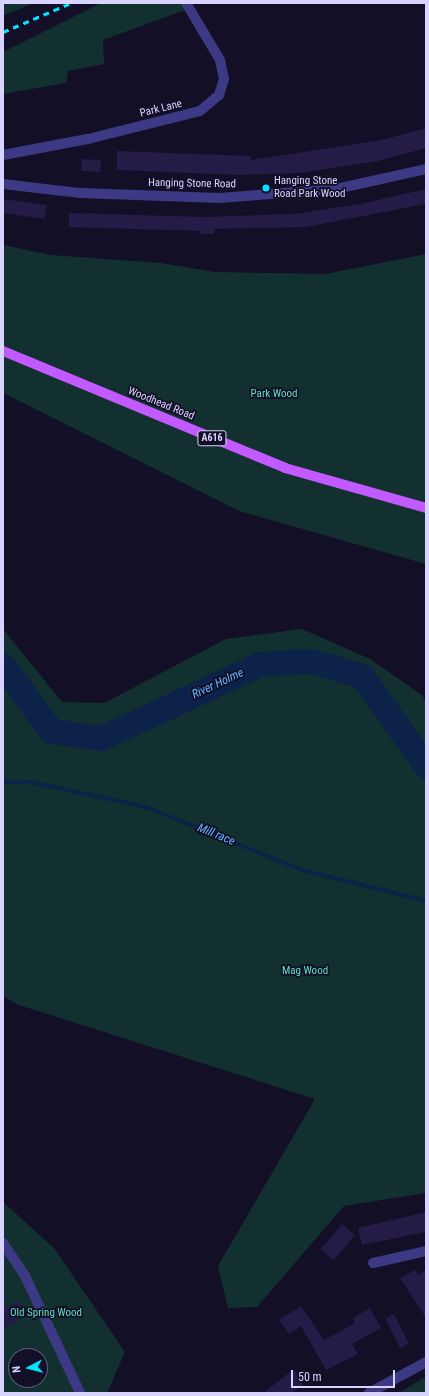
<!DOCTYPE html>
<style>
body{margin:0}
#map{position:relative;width:429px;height:1396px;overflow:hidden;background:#130f26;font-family:"Roboto Condensed",sans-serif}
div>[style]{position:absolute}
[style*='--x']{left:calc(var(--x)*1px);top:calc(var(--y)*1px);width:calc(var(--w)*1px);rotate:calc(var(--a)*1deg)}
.green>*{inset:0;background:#12302f}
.stream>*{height:4px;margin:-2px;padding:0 2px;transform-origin:2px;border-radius:2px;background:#0c2248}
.river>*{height:25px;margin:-12.5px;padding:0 12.5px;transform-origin:12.5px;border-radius:12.5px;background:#0c2248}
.building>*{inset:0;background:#241b47;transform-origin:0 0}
.minor>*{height:10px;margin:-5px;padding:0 5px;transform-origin:5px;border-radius:5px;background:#3d3a85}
.primary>*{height:10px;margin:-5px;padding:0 5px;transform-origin:5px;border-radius:5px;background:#c25bff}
.rail>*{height:3px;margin-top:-1.5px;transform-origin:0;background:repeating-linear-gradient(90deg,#00e5ff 0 6px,transparent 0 11px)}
.dots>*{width:11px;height:11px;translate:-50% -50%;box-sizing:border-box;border:2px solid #130f26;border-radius:50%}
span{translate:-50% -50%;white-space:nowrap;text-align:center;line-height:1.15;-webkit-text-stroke:3.5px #130f26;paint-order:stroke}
.shield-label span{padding:1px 3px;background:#130f26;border:1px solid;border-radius:3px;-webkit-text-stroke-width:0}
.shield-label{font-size:10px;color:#d9d4ff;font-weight:700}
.street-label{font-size:11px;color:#d9d4ff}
.poi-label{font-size:11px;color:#d9d4ff}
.left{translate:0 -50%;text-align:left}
.park-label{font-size:11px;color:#5fe0c0}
.water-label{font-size:12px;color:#62b6ff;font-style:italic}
.frame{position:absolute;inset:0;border:4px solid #d9d4ff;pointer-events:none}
.north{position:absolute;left:8px;top:1348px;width:40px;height:40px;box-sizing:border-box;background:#130f26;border:1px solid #625e7d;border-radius:50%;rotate:263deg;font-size:11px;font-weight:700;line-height:16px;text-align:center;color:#d9d4ff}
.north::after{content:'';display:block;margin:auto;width:14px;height:18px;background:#00e5ff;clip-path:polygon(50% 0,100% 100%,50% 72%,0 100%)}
.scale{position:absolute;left:291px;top:1370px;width:104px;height:18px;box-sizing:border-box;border:2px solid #d9d4ff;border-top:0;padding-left:5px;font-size:12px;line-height:14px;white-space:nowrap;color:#d9d4ff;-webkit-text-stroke:3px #130f26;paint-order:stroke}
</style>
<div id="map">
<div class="green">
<div style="clip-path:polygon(3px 3px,34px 3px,3px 16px)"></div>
<div style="clip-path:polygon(101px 3px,180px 3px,185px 10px,103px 40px,104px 64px,68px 71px,66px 83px,3px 94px,3px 52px)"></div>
<div style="clip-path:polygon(3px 245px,51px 255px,161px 263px,215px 272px,325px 274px,426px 254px,426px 564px,239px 511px,3px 393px)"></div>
<div style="clip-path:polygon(3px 629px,62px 702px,104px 703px,226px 639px,302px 629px,370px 659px,422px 695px,426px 702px,426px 1193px,344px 1206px,257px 1307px,228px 1308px,218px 1266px,315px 1099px,19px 1005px,3px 996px)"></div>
<div style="clip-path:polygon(evenodd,3px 1202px,54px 1248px,125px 1352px,107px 1393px,3px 1393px,3px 1202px,16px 1356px,40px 1356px,40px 1380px,16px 1380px,16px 1356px)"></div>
<div style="clip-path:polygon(426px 1377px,426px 1393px,398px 1393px)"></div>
</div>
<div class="stream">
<div style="--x:3;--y:782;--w:27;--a:0"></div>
<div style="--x:30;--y:782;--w:119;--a:12.2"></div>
<div style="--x:146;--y:807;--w:168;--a:22"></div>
<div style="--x:302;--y:870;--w:128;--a:14"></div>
</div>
<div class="river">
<div style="--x:3;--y:665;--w:82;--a:54"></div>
<div style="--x:51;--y:731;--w:50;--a:8"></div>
<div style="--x:101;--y:738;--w:175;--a:-25"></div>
<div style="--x:260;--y:664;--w:51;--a:-3.4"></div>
<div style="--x:311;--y:661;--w:53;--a:16.4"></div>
<div style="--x:362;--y:676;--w:110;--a:54.6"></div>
</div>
<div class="building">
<div style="clip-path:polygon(426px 128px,426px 148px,378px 161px,300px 173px,238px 175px,117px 170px,117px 151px,251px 156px,251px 160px,382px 140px)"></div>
<div style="left:82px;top:159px;width:19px;height:12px;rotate:3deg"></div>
<div style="clip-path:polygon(426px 189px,426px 204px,306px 227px,214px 229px,214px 234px,199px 234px,200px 231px,69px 227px,69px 213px,204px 217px,294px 214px,360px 204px)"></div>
<div style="left:3px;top:199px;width:44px;height:14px;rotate:8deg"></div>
<div style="clip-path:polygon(426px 1212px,426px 1232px,362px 1245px,358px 1228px)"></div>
<div style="left:342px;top:1224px;width:17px;height:33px;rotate:40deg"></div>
<div style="clip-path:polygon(415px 1270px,418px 1275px,426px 1270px,426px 1318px,400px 1278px)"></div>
<div style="clip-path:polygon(19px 1301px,27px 1316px,3px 1328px,3px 1309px)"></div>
<div style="clip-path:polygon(301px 1306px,324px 1340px,355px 1323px,353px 1318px,370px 1308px,381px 1328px,352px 1344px,358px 1354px,326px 1370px,301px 1326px,289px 1334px,279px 1320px)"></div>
<div style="left:394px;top:1314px;width:33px;height:10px;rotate:63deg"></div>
<div style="clip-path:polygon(294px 1369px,303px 1385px,291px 1393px,263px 1393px)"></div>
</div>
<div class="minor">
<div style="--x:3;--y:155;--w:86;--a:-10.7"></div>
<div style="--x:88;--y:139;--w:115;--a:-14"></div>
<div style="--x:200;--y:111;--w:25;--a:-40"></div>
<div style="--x:219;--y:95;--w:17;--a:-73"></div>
<div style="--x:224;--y:79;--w:19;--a:-102"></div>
<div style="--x:220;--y:60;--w:66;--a:-120.8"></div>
<div style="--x:3;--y:184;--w:78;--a:6.7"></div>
<div style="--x:80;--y:193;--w:139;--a:2.1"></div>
<div style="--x:219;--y:198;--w:117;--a:-4.4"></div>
<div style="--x:336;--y:189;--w:92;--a:-12.5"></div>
<div style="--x:3;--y:1243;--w:40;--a:56"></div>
<div style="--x:25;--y:1276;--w:129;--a:64.8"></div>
<div style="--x:373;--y:1263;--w:54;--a:-12.8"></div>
<div style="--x:369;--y:1393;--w:65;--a:-28.5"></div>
</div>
<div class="primary">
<div style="--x:3;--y:351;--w:305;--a:22.5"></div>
<div style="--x:285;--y:468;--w:147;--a:15.8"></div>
</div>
<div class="rail">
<div style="--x:3;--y:32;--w:74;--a:-23.1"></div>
</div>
<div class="dots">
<div style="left:266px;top:188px;background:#00e5ff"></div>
</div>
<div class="shield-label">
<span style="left:212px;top:438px">A616</span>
</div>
<div class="street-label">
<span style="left:161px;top:109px;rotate:-14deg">Park Lane</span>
<span style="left:192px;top:184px;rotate:1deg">Hanging Stone Road</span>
<span style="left:161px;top:404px;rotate:22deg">Woodhead Road</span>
</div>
<div class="poi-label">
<span class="left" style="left:274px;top:188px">Hanging Stone<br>Road Park Wood</span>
</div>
<div class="park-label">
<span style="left:274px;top:394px">Park Wood</span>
<span style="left:305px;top:971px">Mag Wood</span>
<span style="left:46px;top:1313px">Old Spring Wood</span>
</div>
<div class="water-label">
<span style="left:218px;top:684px;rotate:-25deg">River Holme</span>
<span style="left:216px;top:835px;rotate:22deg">Mill race</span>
</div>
<div class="frame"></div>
<div class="north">N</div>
<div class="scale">50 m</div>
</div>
